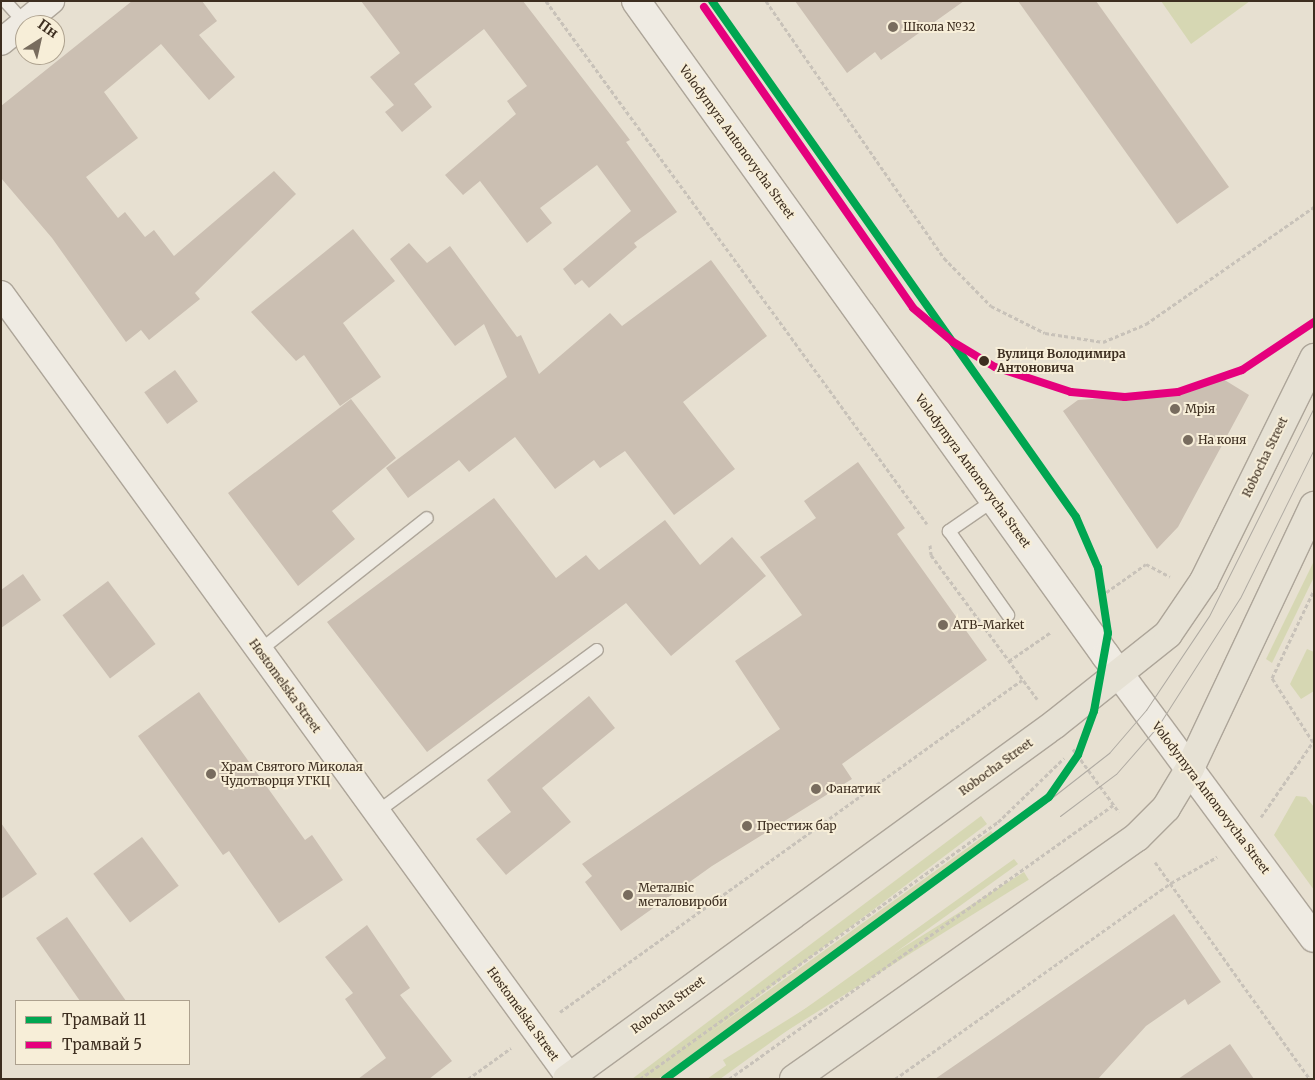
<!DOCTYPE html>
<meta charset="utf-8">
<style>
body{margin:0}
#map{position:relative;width:1315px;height:1080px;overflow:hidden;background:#e7e0d1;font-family:Merriweather,serif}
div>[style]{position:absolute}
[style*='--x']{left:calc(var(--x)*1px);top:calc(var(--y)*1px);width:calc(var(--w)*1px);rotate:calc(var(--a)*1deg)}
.green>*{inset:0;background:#d6d7b3;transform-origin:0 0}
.building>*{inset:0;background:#cbbfb2;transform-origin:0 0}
.path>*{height:3px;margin-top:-1.5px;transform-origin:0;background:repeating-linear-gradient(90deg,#c8c2b9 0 4px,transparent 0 6.5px)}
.roads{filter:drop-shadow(1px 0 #ada599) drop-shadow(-1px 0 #ada599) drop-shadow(0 1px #ada599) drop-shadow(0 -1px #ada599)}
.service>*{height:12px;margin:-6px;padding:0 6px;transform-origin:6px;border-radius:6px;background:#efebe3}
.minor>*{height:26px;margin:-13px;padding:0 13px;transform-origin:13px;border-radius:13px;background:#efebe3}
.tertiary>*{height:28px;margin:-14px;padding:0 14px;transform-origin:14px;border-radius:14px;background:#efebe3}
.primary>*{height:28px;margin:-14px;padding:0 14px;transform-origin:14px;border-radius:14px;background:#e6e1d4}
.tram>*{height:1px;margin:-0.5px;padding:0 0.5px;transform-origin:0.5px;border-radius:0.5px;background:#afaaa2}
.tram-1>*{height:8px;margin:-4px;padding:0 4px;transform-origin:4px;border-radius:4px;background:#00a651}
.tram-2>*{height:8px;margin:-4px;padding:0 4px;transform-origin:4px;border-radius:4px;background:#e5007d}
.dots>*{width:14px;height:14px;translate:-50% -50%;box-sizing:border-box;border:2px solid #f7eed8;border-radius:50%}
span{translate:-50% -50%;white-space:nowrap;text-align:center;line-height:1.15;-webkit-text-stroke:4px #f7eed8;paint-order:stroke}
.poi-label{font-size:12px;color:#3d2e20}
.left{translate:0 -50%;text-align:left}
.street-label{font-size:12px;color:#3d2e20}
.stop-label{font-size:12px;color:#3d2e20;font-weight:700}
.frame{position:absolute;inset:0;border:2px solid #3d2e20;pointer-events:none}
.legend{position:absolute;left:15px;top:1000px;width:175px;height:65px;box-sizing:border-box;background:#f7eed8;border:1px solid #ada18e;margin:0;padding:6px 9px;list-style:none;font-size:15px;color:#3d2e20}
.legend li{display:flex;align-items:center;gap:10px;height:25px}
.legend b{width:25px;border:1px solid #ada18e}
.north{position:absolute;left:15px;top:15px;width:50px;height:50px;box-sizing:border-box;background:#f7eed8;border:1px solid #ada18e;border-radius:50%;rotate:35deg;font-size:14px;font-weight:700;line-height:20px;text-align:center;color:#3d2e20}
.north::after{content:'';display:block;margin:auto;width:18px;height:22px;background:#786c5e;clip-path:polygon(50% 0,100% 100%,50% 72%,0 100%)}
</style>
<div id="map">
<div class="green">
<div style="clip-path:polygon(1161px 1px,1250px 1px,1191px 44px)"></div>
<div style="clip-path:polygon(1314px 561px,1314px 577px,1272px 663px,1266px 659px)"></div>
<div style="clip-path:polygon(1307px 649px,1314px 652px,1314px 691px,1301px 699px,1290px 684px)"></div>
<div style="clip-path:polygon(1296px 796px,1306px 797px,1314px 807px,1314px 890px,1274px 835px)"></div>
<div style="left:981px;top:816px;width:10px;height:450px;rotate:53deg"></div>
<div style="clip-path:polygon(991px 831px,995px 836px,658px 1079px,645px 1079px)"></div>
<div style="clip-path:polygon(1014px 859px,1018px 864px,720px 1079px,707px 1079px)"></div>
<div style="left:1024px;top:872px;width:9px;height:355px;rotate:58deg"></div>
</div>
<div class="building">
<div style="clip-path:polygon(132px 1px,202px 1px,217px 21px,199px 35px,235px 77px,209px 100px,161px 44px,104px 92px,138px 138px,86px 177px,118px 218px,125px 212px,145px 237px,154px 230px,174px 256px,274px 171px,296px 194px,195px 293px,200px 299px,149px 340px,141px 330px,126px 342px,52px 238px,1px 178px,1px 106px)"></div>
<div style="clip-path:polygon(361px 1px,523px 1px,630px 140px,626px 142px,677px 212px,634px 243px,637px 247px,589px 288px,582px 280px,575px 285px,563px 269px,631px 211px,597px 165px,540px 208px,552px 223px,527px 243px,480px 181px,463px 195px,445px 175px,516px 114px,507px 101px,527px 86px,484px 29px,414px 84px,432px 107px,402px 132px,385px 112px,394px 105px,370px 77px,400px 53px)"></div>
<div style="clip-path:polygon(795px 1px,964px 1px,881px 60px,875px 52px,847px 73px)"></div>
<div style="clip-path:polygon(1018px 1px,1096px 1px,1229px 187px,1177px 224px)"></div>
<div style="clip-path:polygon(353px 229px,395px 281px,343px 323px,381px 377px,340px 406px,304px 355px,296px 361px,251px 312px)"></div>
<div style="clip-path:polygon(409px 243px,427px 263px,450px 246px,517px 337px,521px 335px,539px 374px,610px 313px,622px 326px,711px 260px,767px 336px,683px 402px,735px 469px,674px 515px,625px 451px,600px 468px,594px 460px,555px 489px,515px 437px,469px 472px,459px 460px,408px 498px,386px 468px,507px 377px,484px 324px,455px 346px,390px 259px)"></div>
<div style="left:175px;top:370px;width:39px;height:38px;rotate:54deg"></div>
<div style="clip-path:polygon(1223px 379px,1249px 395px,1178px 527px,1157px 549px,1063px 411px,1078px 400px,1173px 393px)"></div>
<div style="clip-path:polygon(351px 399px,396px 458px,332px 511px,355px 539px,298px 586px,228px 493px)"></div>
<div style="clip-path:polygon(858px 462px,905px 528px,897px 534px,987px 660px,842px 764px,852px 779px,712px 866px,621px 931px,585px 882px,592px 876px,582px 864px,780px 729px,735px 661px,802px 615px,760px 557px,816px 518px,804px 501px)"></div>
<div style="clip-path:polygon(494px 498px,556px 578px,586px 555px,599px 570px,665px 520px,700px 565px,732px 537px,766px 576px,671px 656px,626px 603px,427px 752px,327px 622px)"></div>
<div style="clip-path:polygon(23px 574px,41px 600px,1px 628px,1px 590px)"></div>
<div style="left:108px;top:581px;width:79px;height:57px;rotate:53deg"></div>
<div style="clip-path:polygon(199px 692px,305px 840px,312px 835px,343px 880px,279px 923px,229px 851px,223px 855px,138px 736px)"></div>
<div style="clip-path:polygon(589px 696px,615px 728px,542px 788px,571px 822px,506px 875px,476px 839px,511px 812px,487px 780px)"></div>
<div style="clip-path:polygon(1px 823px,37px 874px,1px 899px)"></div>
<div style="left:142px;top:837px;width:61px;height:61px;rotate:53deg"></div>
<div style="clip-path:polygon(1174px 914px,1221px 982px,1188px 1005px,1185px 999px,1146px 1026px,1098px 1079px,935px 1079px)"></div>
<div style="clip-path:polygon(67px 917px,126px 1001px,80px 1001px,36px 938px)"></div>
<div style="clip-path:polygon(367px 925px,410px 988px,400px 995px,452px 1061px,429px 1079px,358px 1079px,386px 1058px,345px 999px,353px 993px,325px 957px)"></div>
<div style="clip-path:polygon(1230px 1044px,1254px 1079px,1178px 1079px)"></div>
</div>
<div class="path">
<div style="--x:546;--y:1;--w:647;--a:53.93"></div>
<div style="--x:766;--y:1;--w:313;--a:55.3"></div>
<div style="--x:944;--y:258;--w:67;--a:45.6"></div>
<div style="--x:991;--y:306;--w:60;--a:26.6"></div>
<div style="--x:1045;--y:333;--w:59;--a:8.8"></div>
<div style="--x:1103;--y:342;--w:47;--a:-22.7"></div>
<div style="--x:1146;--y:324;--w:205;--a:-34.9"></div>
<div style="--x:930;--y:545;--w:10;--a:84"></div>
<div style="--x:931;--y:555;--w:179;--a:53.6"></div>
<div style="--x:1101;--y:596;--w:55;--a:-35.4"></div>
<div style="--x:1146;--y:564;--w:27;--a:28"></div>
<div style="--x:1009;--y:661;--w:51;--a:-34.6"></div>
<div style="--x:1073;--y:749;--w:78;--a:53.9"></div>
<div style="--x:1261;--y:817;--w:91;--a:-55.3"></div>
<div style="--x:1313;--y:742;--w:76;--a:-122.6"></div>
<div style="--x:1272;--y:678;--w:98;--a:-64.5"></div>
<div style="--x:1155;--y:862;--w:267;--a:54.5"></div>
<div style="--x:560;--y:1012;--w:569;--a:-35.7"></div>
<div style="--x:468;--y:1079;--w:53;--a:-35.8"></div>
<div style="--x:640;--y:1079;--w:441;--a:-35.7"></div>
<div style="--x:998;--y:822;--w:92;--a:-44.1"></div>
<div style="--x:729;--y:1079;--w:472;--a:-35.5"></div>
<div style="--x:895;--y:1079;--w:339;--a:-35.4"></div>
<div style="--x:1171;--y:883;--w:53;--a:-29.5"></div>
</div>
<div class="roads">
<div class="service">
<div style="--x:5;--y:1;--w:30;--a:48"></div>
<div style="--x:994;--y:500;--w:55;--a:145.4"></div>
<div style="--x:949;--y:531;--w:103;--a:54.9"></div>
<div style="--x:259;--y:651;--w:214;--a:-38.4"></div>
<div style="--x:377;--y:812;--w:273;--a:-36.4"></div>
</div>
<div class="minor">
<div style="--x:1;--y:42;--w:65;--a:-39.4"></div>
<div style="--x:1;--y:294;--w:967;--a:54.04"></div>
</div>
<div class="tertiary">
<div style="--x:636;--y:1;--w:806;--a:54.34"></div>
<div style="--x:1106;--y:656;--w:350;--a:53.6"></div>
</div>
<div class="primary">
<div style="--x:567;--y:1079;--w:603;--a:-36.03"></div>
<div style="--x:1055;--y:724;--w:144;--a:-38.5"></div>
<div style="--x:1168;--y:634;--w:64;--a:-55.8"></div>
<div style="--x:1204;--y:581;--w:249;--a:-63.7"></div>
<div style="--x:794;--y:1079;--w:420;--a:-35.2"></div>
<div style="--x:1137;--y:837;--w:41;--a:-45"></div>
<div style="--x:1166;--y:808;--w:47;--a:-59"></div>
<div style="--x:1190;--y:768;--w:290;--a:-64.7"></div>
</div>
</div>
<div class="tram">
<div style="--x:1036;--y:810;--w:93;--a:-38"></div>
<div style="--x:1109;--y:753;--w:57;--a:-49.3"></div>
<div style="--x:1146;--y:710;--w:113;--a:-56.2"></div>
<div style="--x:1209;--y:616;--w:234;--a:-63.3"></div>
<div style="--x:1060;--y:816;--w:70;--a:-36.9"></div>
<div style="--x:1116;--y:774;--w:64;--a:-48.8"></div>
<div style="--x:1158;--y:726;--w:152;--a:-57.4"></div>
<div style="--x:1240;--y:598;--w:166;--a:-63.6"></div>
</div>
<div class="tram-1">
<div style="--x:665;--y:1079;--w:476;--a:-36.3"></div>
<div style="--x:1049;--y:797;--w:51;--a:-55.4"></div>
<div style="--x:1078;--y:755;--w:47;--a:-70"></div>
<div style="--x:1094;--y:711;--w:79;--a:-79.8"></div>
<div style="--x:1108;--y:633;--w:66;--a:-98.7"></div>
<div style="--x:1098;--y:568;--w:56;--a:-113.3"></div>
<div style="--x:1076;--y:517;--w:631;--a:-125.2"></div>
</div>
<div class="tram-2">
<div style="--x:704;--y:7;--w:366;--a:55.2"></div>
<div style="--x:913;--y:308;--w:52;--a:40.4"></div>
<div style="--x:953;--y:342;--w:49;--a:30.8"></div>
<div style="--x:995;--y:367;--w:80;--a:18.2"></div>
<div style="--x:1071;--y:392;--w:54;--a:5.3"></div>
<div style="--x:1125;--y:397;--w:53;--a:-5.4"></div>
<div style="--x:1178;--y:392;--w:68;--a:-19"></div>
<div style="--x:1242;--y:370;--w:87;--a:-33.7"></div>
</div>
<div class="dots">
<div style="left:893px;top:27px;background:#786c5e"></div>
<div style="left:984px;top:361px;background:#3d2e20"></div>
<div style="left:1175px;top:409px;background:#786c5e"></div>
<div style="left:1188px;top:440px;background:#786c5e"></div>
<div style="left:943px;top:625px;background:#786c5e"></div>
<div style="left:211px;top:774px;background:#786c5e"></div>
<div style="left:816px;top:789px;background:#786c5e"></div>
<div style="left:747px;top:826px;background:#786c5e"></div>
<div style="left:628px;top:895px;background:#786c5e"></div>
</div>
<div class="poi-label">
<span class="left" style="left:903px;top:27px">Школа №32</span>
<span class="left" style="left:1185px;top:409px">Мрія</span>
<span class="left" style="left:1198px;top:440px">На коня</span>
<span class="left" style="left:953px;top:625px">ATB-Market</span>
<span class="left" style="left:221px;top:774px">Храм Святого Миколая<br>Чудотворця УГКЦ</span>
<span class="left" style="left:826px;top:789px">Фанатик</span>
<span class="left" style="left:757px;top:826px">Престиж бар</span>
<span class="left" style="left:638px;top:895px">Металвіс<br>металовироби</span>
</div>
<div class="street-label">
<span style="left:737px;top:142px;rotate:54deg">Volodymyra Antonovycha Street</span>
<span style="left:1265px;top:457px;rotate:-64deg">Robocha Street</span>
<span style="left:973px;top:471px;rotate:54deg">Volodymyra Antonovycha Street</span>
<span style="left:285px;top:686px;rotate:54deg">Hostomelska Street</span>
<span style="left:996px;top:767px;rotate:-36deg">Robocha Street</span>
<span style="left:1211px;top:798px;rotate:53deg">Volodymyra Antonovycha Street</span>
<span style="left:668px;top:1005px;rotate:-36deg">Robocha Street</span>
<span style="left:523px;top:1014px;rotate:54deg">Hostomelska Street</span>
</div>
<div class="stop-label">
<span class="left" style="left:997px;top:361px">Вулиця Володимира<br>Антоновича</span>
</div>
<div class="frame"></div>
<ul class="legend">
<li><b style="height:6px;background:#00a651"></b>Трамвай 11</li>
<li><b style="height:6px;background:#e5007d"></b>Трамвай 5</li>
</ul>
<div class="north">Пн</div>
</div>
